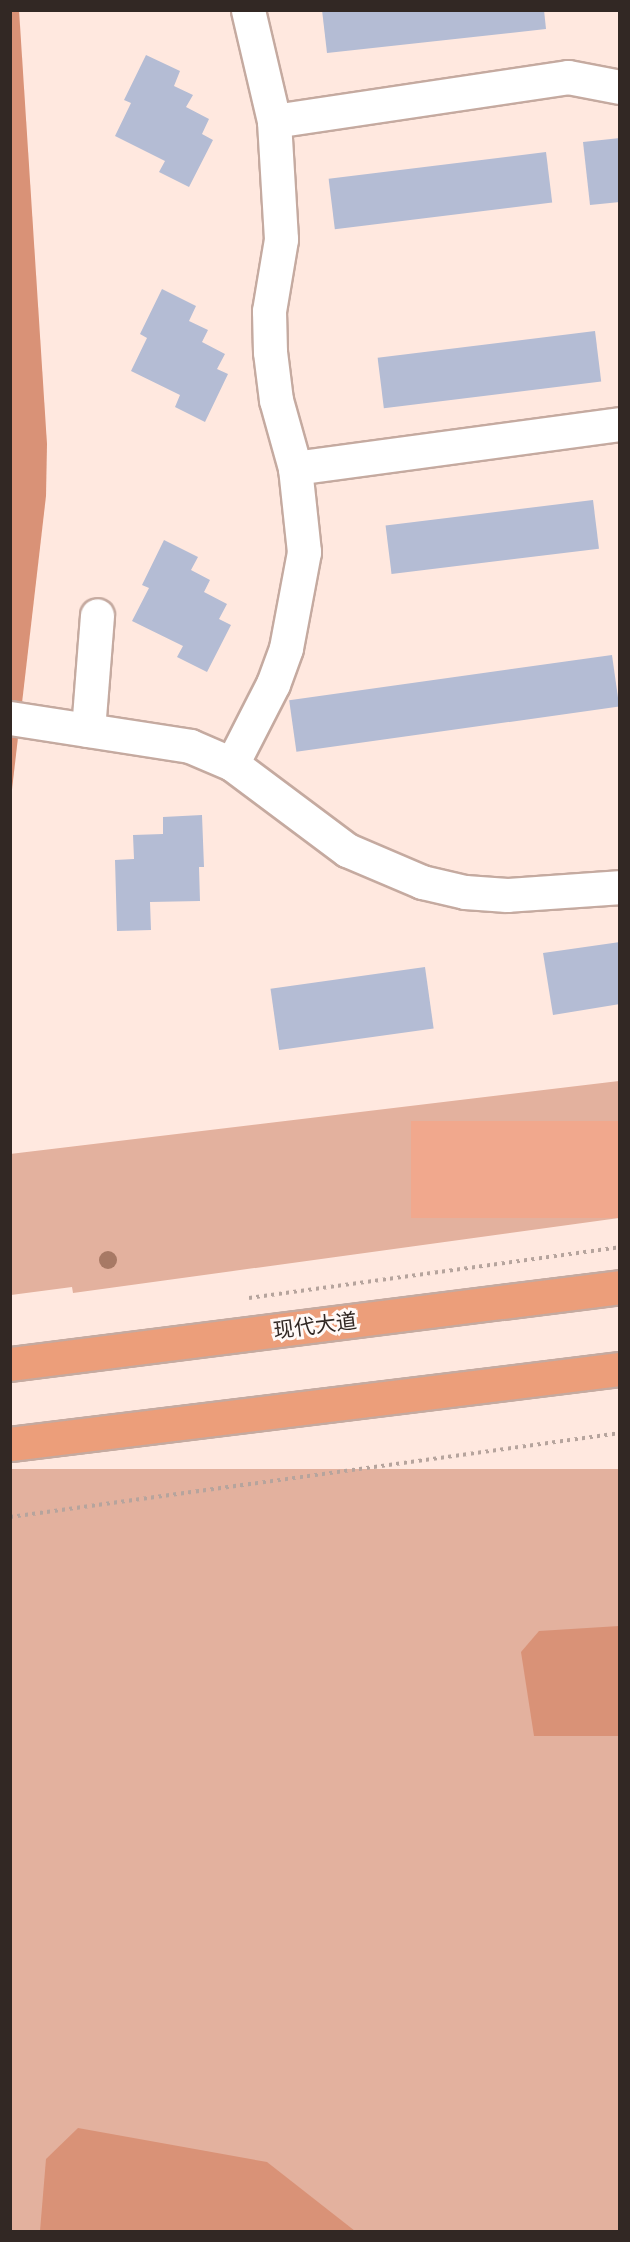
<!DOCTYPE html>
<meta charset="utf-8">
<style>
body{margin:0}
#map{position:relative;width:630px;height:2242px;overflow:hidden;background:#ffe8df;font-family:Quicksand,"Noto Sans SC",sans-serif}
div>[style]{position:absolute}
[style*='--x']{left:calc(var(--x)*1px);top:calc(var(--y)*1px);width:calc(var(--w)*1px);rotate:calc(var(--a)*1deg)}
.green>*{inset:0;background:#e3b19e;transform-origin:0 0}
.forest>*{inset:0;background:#f1a88d;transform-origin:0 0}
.water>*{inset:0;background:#d99277}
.building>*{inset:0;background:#b4bcd4;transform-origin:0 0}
.path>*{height:4px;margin-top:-2px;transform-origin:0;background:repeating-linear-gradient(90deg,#b6a49d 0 3px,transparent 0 7.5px)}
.roads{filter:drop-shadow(2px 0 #c5aaa0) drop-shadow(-2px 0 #c5aaa0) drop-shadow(0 2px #c5aaa0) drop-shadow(0 -2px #c5aaa0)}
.street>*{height:33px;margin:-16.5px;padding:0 16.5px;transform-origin:16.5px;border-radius:16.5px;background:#fff}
.primary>*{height:33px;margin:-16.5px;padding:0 16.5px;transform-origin:16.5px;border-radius:16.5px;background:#ec9e7a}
.trees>*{width:18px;height:18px;margin:-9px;border-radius:50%;background:#a77965}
span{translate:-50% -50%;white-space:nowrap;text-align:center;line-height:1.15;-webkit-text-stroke:6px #fff9f7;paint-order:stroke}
.street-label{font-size:21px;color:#322824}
.frame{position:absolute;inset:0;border:12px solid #322824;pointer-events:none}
</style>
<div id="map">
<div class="green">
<div style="clip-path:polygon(619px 1081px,619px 1218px,73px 1293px,72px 1287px,11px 1295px,10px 1154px)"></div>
<div style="left:619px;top:1469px;width:762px;height:615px;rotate:90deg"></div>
</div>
<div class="forest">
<div style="left:619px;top:1121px;width:97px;height:208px;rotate:90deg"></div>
</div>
<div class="water">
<div style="clip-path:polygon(19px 10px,47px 444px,46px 496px,11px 798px,10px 11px)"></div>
<div style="clip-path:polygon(619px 1626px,619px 1736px,534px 1736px,521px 1652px,539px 1631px)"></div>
<div style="clip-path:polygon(78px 2128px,267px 2162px,355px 2231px,40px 2231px,46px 2159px)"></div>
</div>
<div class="building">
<div style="clip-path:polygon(322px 10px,544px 10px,546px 29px,327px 53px)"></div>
<div style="clip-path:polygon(146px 55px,180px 71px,174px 86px,193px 95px,186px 107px,209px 119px,202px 134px,213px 140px,189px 187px,159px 172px,165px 161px,115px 136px,131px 103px,124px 100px)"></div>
<div style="clip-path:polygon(620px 138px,620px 202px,590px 205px,583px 142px)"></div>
<div style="left:546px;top:152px;width:51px;height:219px;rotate:83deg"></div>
<div style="clip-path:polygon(162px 289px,196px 306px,189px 321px,208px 330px,202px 342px,225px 354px,217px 369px,228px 374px,205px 422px,175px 407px,180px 395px,131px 371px,147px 338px,140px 334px)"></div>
<div style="left:595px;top:331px;width:51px;height:219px;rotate:83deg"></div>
<div style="left:593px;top:500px;width:49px;height:209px;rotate:83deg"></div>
<div style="clip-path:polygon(164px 540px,198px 557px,191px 570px,210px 580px,204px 592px,227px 604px,219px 619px,231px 625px,207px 672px,177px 657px,183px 646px,132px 621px,149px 588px,142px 585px)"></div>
<div style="left:612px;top:655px;width:52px;height:326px;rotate:82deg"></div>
<div style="clip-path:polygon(202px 815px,204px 867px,199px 867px,200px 901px,150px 902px,151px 930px,117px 931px,115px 860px,134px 859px,133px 835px,163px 834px,163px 817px)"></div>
<div style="clip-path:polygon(620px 942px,620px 1004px,553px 1015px,543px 953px)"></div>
<div style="left:425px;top:967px;width:62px;height:156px;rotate:82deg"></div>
</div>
<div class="path">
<div style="--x:249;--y:1298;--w:374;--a:-7.8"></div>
<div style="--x:10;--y:1517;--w:616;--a:-7.84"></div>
</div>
<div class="roads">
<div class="street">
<div style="--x:274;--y:121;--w:297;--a:-8.5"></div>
<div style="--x:568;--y:77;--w:53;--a:10.9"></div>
<div style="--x:295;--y:468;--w:328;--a:-7.7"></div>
<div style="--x:10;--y:718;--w:182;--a:8.8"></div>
<div style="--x:190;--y:746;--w:46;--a:23.2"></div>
<div style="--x:232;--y:764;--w:144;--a:36.8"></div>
<div style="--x:347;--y:850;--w:82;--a:23.1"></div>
<div style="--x:422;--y:882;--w:44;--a:13.1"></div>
<div style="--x:465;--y:892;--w:42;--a:4.1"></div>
<div style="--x:507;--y:895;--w:113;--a:-4"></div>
<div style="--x:88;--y:730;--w:115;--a:-85.5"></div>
<div style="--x:232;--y:764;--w:90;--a:-62.9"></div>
<div style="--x:273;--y:684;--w:38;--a:-70"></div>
<div style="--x:286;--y:648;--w:98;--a:-79.4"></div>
<div style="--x:304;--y:552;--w:84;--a:-96.1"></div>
<div style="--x:295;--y:468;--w:71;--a:-105.6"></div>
<div style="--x:276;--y:400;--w:48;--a:-97.1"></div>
<div style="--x:270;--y:352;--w:41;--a:-91.4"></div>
<div style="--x:269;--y:311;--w:73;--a:-80.5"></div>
<div style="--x:281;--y:239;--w:118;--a:-93.4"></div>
<div style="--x:274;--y:121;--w:114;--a:-103.2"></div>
</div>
<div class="primary">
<div style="--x:10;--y:1364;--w:615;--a:-7.19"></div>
<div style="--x:10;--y:1444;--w:615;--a:-7.01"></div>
</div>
</div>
<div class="trees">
<div style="left:108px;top:1260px"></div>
</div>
<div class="street-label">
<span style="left:315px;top:1325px;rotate:-7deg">现代大道</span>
</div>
<div class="frame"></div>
</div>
